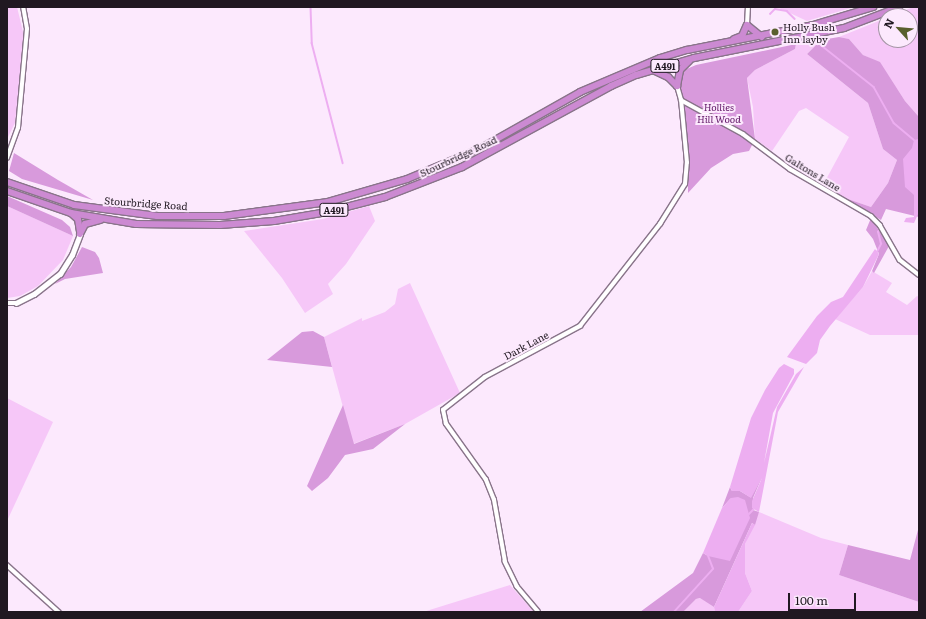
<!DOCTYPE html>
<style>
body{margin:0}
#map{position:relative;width:926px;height:619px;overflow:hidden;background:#fce9fd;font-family:Literata,serif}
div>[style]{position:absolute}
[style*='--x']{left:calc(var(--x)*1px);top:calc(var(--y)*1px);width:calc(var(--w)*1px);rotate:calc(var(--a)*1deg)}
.green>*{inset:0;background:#f6c7f8}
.forest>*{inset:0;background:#d89adc}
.water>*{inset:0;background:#edaef1}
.stream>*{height:1.5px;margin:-0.75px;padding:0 0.75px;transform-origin:0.75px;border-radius:0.75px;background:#edaef1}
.roads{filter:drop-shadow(1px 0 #89748a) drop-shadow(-1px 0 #89748a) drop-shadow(0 1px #89748a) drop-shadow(0 -1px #89748a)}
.minor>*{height:3.5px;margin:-1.75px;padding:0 1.75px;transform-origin:1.75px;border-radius:1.75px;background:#fff}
.tertiary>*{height:4.5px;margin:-2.25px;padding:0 2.25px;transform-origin:2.25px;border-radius:2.25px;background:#fff}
.trunk>*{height:6px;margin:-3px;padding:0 3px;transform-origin:3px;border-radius:3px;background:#cc8ad2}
.dots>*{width:11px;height:11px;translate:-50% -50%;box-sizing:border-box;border:2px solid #fce9fd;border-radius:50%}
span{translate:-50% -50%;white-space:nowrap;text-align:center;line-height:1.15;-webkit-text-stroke:4px #fce9fd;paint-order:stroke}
.shield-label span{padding:1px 3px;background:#fce9fd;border:1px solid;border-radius:3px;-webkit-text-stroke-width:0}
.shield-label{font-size:9px;color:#201821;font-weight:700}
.poi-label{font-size:10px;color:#201821}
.left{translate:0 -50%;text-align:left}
.park-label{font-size:10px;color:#5f1565;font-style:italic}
.street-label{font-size:10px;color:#201821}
.frame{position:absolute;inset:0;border:8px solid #201821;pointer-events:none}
.north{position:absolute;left:878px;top:8px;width:40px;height:40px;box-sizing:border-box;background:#fce9fd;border:1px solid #a495a5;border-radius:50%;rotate:297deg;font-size:11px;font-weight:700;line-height:16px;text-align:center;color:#201821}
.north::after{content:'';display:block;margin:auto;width:14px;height:18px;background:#595f2d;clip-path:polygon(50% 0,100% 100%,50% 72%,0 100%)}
.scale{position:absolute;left:788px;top:593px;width:68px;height:18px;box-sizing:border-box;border:2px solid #201821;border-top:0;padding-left:5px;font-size:12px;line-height:14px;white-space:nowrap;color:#201821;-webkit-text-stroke:3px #fce9fd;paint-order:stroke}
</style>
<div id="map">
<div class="green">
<div style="clip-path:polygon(7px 7px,17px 7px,25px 40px,15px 123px,7px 139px)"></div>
<div style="clip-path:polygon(777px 7px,854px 7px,807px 21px)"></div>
<div style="clip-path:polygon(913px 7px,919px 7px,919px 117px,905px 101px,880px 63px,863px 55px,849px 39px,839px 37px,886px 18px,886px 40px,910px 40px,910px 16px,891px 16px)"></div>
<div style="clip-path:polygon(821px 40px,807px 54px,868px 103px,883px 149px,897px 160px,888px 183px,871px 207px,845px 198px,823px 185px,849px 137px,806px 108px,799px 111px,772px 151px,755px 139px,753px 107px,747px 78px,755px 70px,795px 49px,796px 44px)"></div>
<div style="clip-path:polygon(7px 206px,73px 236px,63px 260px,38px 286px,20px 296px,7px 298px)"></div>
<div style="clip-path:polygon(369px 206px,375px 221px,346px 264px,328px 284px,333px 294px,305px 313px,282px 278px,244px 231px,323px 219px)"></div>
<div style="clip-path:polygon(872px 271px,892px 283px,886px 292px,907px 305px,917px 296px,919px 297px,919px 335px,870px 335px,835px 319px,863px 287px)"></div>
<div style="clip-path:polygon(410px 283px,460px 393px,405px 424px,353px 444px,324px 337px,362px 318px,362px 321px,385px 312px,395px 304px,398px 289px)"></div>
<div style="clip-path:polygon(7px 398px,53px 422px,7px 521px)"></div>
<div style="clip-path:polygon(759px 512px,821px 538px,848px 545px,839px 575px,919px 602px,919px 612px,738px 612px,752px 591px,745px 573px,745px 544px)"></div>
<div style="clip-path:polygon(510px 585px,534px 612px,423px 612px)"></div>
<div style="clip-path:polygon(701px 598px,714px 607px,715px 612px,683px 612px,696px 599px)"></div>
</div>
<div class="forest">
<div style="clip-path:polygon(839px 37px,849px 39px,863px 55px,880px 62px,905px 101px,919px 117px,919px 217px,886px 209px,881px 220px,845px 198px,871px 207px,888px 183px,897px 160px,883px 149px,868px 103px,807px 54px,821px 40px)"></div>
<div style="clip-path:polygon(796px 44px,795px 49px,755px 70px,747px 78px,755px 139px,749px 151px,733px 154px,711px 168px,688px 193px,688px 144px,679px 77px,682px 71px,696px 65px)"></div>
<div style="clip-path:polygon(14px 153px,58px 180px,93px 200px,22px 179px,9px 171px)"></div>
<div style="clip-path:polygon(7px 196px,62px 220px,70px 227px,73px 236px,7px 206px)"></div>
<div style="clip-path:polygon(871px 218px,889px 246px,874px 273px,872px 271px,879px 254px,873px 239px,866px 230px)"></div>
<div style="clip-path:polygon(82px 247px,95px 252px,99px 258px,103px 273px,65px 279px,55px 284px,71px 267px)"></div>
<div style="clip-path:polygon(313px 331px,324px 337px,332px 367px,267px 360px,302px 332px)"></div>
<div style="clip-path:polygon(343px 405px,354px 444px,405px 424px,373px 449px,345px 455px,328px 478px,312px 491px,307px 486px)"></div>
<div style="clip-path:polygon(762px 477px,753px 498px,753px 510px,759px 512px,755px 525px,752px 523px,714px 607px,700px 598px,696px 599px,683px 612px,640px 612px,693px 573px,703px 553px,708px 556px,731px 498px,722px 508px,730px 487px,732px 491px,740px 491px,750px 497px)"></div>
<div style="clip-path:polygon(919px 526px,919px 602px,839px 575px,848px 545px,910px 560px)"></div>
</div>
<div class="water">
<div style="clip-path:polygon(919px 139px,918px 214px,914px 223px,904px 222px,906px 218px,914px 217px,914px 195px,905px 187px,903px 159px,912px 148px,914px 140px)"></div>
<div style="clip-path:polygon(875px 249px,879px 254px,863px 287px,830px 326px,820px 340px,817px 353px,806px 364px,787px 357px,817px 316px,831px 302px,843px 297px)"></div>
<div style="clip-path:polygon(784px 364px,794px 369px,794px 374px,773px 413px,764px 463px,777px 407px,796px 374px,804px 367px,778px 412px,759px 512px,752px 508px,752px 501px,762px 478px,751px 498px,740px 491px,732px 491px,730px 487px,751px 418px,765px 390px,779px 368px)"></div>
<div style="clip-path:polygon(738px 497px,745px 500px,750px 518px,730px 561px,708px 556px,703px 553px,722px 508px,731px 498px)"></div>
<div style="clip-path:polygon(752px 523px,755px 525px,745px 544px,745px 573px,752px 591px,738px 612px,715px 612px,714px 607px)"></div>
</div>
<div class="stream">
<div style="--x:311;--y:7;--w:36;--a:88"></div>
<div style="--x:312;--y:43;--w:124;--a:75.5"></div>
<div style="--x:770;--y:14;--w:7;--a:-45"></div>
<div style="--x:775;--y:9;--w:12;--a:9"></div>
<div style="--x:787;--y:11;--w:11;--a:45"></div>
<div style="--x:816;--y:41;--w:74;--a:38.4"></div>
<div style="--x:874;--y:87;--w:41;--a:60.9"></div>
<div style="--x:894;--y:123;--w:26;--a:40"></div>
<div style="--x:877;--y:252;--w:9;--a:-63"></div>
<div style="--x:881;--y:244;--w:12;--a:-104"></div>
<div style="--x:878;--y:232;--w:4;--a:-56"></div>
<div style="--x:749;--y:514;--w:6;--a:-45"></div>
<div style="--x:674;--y:612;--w:58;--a:-47.8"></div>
<div style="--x:713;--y:569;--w:14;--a:-111"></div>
</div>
<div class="roads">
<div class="minor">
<div style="--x:747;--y:25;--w:18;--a:-87"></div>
<div style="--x:681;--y:100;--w:71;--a:28.7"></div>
<div style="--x:743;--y:134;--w:59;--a:36.7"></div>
<div style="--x:790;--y:169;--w:94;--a:30.1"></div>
<div style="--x:871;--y:216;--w:13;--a:45"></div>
<div style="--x:880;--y:225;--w:40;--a:60.3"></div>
<div style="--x:900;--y:260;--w:24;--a:38"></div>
<div style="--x:7;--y:158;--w:32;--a:-70"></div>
<div style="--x:18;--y:128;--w:99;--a:-84.8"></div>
<div style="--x:27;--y:29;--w:22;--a:-100"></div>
<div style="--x:7;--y:565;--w:70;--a:42.1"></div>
<div style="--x:538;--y:612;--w:33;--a:-130"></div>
<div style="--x:517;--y:587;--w:28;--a:-116"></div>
<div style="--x:505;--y:562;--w:63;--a:-100.1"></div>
<div style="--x:494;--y:500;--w:22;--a:-112"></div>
<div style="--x:486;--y:480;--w:69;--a:-125.5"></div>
<div style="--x:446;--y:424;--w:14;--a:-102"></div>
<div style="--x:443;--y:410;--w:53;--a:-38.2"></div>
<div style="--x:485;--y:377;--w:108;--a:-28.2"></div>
<div style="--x:580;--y:326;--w:130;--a:-51.9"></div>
<div style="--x:660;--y:224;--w:47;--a:-58"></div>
<div style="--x:685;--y:184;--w:21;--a:-85"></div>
<div style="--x:687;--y:163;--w:63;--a:-95.4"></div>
<div style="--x:681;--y:100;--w:15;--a:-106"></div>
</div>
<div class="tertiary">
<div style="--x:7;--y:303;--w:9;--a:0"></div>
<div style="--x:16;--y:303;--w:20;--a:-27"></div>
<div style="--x:34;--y:294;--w:33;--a:-38"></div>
<div style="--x:60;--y:274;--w:22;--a:-58"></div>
<div style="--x:72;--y:255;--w:22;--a:-69"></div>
</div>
<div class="trunk">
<div style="--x:747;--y:25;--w:19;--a:39"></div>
<div style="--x:734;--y:39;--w:9;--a:-21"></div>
<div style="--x:742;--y:36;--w:12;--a:-66"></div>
<div style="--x:653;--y:70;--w:17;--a:25"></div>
<div style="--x:668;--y:77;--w:13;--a:45"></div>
<div style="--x:677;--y:86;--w:16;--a:-79"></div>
<div style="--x:680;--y:70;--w:13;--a:-45"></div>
<div style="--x:7;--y:182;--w:71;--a:18.9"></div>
<div style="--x:74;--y:205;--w:84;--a:7.5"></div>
<div style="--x:157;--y:216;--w:67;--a:0"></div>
<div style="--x:224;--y:216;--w:105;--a:-7.7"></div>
<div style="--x:328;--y:202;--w:82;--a:-16.2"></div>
<div style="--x:407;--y:179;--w:78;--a:-22.6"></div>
<div style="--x:479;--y:149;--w:116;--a:-29.4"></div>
<div style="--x:580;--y:92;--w:87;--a:-23"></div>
<div style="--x:660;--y:58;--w:28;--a:-17"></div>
<div style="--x:687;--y:50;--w:128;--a:-11.2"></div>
<div style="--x:813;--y:25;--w:63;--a:-16.7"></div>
<div style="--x:7;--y:191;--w:68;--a:19"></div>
<div style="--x:71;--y:213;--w:66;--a:9.6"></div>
<div style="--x:136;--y:224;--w:84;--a:0.7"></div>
<div style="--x:220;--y:225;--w:54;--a:-4.2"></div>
<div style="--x:274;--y:221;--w:54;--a:-9.6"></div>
<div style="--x:327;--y:212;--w:60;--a:-14.5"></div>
<div style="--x:385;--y:197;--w:83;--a:-21.3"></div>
<div style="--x:462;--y:167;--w:170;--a:-28.5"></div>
<div style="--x:611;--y:86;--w:27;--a:-24"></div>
<div style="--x:636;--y:75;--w:60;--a:-16.3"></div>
<div style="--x:694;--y:58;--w:153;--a:-11.3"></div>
<div style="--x:844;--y:28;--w:59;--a:-20.9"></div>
<div style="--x:71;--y:213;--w:9;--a:41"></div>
<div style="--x:78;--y:219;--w:13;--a:81"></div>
<div style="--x:80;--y:234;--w:11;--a:-63"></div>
<div style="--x:85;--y:224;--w:16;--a:-15"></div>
</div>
</div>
<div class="dots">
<div style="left:775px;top:32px;background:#595f2d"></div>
</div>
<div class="shield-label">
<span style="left:665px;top:66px">A491</span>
<span style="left:334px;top:210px">A491</span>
</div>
<div class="poi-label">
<span class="left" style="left:783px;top:32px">Holly Bush<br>Inn layby</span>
</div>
<div class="park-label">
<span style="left:719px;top:112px">Hollies<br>Hill Wood</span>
</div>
<div class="street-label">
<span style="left:458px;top:156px;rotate:-25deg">Stourbridge Road</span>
<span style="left:813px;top:172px;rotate:31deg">Galtons Lane</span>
<span style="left:146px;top:203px;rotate:4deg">Stourbridge Road</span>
<span style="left:526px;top:345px;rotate:-28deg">Dark Lane</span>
</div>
<div class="frame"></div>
<div class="north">N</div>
<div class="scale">100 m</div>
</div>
